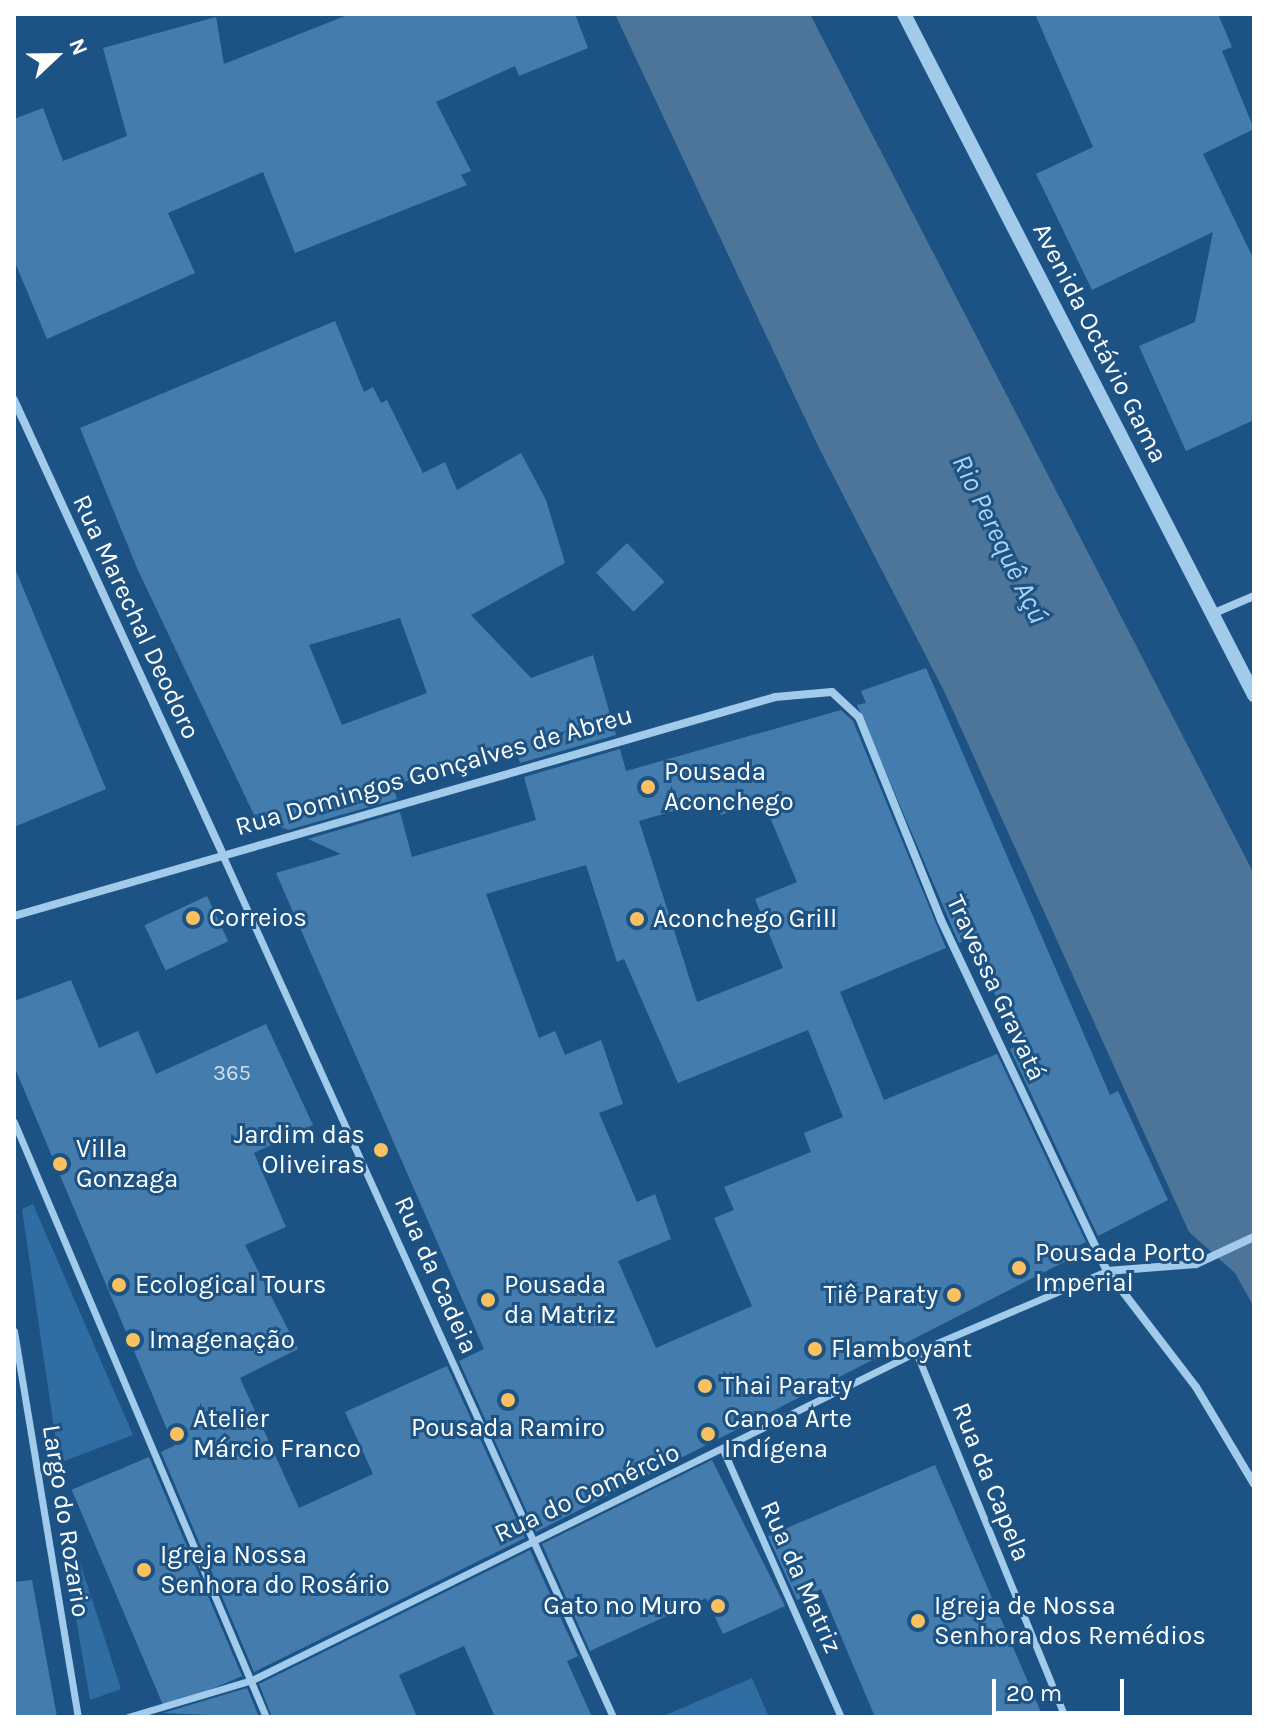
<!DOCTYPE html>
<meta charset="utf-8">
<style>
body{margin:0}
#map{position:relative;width:1268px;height:1731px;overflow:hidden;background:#1c5384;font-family:Karla,sans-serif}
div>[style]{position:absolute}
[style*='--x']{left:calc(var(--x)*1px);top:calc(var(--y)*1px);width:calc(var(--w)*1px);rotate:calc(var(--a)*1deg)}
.green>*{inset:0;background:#2f6da2}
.water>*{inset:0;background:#4d7599}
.building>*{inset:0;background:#447dad;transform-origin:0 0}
.pedestrian>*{height:7px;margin:-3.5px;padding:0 3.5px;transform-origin:3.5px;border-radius:3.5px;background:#a2caeb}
.minor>*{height:8px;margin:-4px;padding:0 4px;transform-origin:4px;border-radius:4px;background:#a2caeb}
.tertiary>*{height:14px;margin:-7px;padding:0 7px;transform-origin:7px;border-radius:7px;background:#a2caeb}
.dots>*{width:22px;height:22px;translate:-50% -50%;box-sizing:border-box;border:4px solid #1c5384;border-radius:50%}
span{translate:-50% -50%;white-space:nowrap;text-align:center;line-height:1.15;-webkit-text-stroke:6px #1c5384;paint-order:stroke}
.number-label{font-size:22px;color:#d0deea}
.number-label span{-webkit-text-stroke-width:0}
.street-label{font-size:26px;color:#fff}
.poi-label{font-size:26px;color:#fff}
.left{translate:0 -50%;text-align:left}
.right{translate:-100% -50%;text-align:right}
.water-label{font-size:28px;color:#aed3f2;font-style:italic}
.frame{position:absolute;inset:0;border:16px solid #fff;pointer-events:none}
.north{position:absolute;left:16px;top:16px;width:80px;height:80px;-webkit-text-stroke:6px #1c5384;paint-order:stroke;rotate:68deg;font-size:22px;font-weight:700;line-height:32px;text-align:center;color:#fff}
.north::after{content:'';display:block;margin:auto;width:28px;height:36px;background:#fff;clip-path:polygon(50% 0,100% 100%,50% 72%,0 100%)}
.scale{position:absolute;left:992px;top:1679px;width:132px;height:36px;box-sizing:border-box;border:4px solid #fff;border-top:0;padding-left:10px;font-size:24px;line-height:28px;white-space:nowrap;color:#fff;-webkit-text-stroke:6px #1c5384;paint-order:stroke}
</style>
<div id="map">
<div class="green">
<div style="clip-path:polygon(33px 1204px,133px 1435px,59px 1463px,22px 1209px)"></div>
<div style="clip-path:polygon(76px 1550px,121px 1689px,90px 1700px,65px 1555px)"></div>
<div style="clip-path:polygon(752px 1678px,769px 1717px,661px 1717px)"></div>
</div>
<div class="water">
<div style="clip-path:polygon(615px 14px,810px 14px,1254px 874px,1254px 1307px,1235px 1273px,1189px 1232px,945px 693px,819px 448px)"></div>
</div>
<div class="building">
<div style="clip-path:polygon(350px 14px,575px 14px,588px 48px,519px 76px,515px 66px,436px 102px,471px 171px,461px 175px,467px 185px,295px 253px,263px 172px,168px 213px,195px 273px,47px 339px,14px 260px,14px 119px,43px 108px,63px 161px,127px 136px,103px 48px,216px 17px,224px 64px)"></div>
<div style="clip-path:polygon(1035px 14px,1218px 14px,1232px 47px,1222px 51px,1254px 129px,1203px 154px,1254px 260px,1254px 420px,1186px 451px,1139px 346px,1195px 322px,1213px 232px,1092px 290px,1036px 174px,1093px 147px)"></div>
<div style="clip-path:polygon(evenodd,335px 321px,364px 392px,373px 387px,381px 403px,387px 400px,423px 473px,445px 462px,457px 490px,521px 453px,546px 500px,565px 563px,471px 615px,531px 678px,593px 655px,616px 735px,520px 763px,517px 752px,442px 771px,393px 785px,397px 799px,288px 830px,254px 815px,137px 568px,80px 428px,335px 321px,400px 618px,427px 693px,342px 725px,309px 645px,400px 618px)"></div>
<div style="left:627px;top:543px;width:54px;height:43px;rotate:46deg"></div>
<div style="clip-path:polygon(14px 566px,106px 789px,14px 827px)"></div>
<div style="clip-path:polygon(926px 668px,1110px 1095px,1118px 1091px,1168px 1200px,1098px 1236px,1010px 1049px,1018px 1046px,970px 938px,959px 943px,857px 705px,866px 703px,861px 691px)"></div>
<div style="clip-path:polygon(evenodd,841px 710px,853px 721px,946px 948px,840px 992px,884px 1100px,997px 1054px,1086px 1242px,1063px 1254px,1066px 1261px,536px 1532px,459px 1361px,484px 1349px,276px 873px,341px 854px,308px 839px,400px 812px,412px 857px,536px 820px,524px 777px,620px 749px,626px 771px,841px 710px,762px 798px,797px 882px,755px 899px,783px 968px,697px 1002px,639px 821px,715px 799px,721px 815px,762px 798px,841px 710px,586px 865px,617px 962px,624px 959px,678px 1083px,808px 1030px,843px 1117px,804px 1133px,811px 1152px,724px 1187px,734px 1210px,714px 1218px,752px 1306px,656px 1348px,618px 1261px,671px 1239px,655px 1194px,637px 1202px,599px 1113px,623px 1104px,601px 1040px,565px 1055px,555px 1031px,539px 1038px,486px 894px,586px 865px)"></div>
<div style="left:207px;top:896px;width:50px;height:69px;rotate:65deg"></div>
<div style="clip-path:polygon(71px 980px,99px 1048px,138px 1031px,156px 1074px,266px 1024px,313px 1125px,254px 1153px,286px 1227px,245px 1245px,298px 1349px,240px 1378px,299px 1508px,373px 1474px,345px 1412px,447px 1366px,525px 1538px,254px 1672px,161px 1452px,174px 1446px,14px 1066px,14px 1001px)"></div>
<div style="left:149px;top:1457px;width:238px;height:84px;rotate:67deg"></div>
<div style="clip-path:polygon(712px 1460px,785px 1606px,723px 1634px,706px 1598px,590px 1651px,542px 1544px)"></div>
<div style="clip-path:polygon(935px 1465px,1043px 1717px,875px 1717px,821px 1589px,797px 1600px,768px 1536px)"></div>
<div style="clip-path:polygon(530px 1550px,578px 1656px,567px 1661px,592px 1717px,495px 1717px,464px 1646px,399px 1675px,417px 1717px,272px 1717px,259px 1684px)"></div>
<div style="clip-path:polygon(32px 1580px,57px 1717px,14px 1717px,14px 1582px)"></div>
<div style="clip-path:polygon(247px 1688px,259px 1717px,163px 1713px)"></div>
</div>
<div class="pedestrian">
<div style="--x:221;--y:852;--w:950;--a:65.62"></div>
<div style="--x:14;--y:1122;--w:646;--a:67.05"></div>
<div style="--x:14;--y:1331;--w:391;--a:80.6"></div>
<div style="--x:916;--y:1352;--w:394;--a:67.8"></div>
<div style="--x:724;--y:1452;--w:290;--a:66.2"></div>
<div style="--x:128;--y:1717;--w:129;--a:-16.6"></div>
<div style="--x:252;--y:1680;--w:741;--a:-26.29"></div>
<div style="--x:916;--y:1352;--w:207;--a:-23"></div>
</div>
<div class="minor">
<div style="--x:14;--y:400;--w:496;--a:65.3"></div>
<div style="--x:1212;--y:614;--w:46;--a:-23.2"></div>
<div style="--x:14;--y:916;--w:792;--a:-16.05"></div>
<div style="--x:775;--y:697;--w:57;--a:-5"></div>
<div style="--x:832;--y:692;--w:37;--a:43"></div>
<div style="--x:859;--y:717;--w:219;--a:68"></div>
<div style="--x:941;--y:920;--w:388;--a:64.7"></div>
<div style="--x:1107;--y:1271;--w:146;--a:52.5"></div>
<div style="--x:1196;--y:1387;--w:113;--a:59.1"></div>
<div style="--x:1107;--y:1271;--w:89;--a:-4.5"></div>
<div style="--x:1196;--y:1264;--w:64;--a:-25"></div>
</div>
<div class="tertiary">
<div style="--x:904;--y:14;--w:766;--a:62.8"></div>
</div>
<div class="dots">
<div style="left:648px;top:787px;background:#fbc05f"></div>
<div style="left:193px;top:918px;background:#fbc05f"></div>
<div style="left:637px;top:919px;background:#fbc05f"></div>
<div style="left:381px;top:1150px;background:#fbc05f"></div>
<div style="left:60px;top:1164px;background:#fbc05f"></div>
<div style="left:1019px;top:1268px;background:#fbc05f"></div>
<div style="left:119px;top:1285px;background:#fbc05f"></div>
<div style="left:954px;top:1295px;background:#fbc05f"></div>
<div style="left:488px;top:1300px;background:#fbc05f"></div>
<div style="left:133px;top:1340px;background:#fbc05f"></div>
<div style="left:815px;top:1349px;background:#fbc05f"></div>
<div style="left:705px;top:1386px;background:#fbc05f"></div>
<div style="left:508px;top:1400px;background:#fbc05f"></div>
<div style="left:177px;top:1434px;background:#fbc05f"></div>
<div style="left:708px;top:1434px;background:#fbc05f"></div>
<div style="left:144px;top:1570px;background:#fbc05f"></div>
<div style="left:718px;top:1606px;background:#fbc05f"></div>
<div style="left:918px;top:1621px;background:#fbc05f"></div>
</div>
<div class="number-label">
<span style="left:232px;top:1074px">365</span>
</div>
<div class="street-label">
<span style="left:1100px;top:343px;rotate:63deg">Avenida Octávio Gama</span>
<span style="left:136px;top:617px;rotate:65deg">Rua Marechal Deodoro</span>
<span style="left:434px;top:771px;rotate:-16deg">Rua Domingos Gonçalves de Abreu</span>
<span style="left:996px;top:988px;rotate:65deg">Travessa Gravatá</span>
<span style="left:436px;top:1275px;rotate:66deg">Rua da Cadeia</span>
<span style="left:991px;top:1482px;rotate:68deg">Rua da Capela</span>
<span style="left:587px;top:1493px;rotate:-25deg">Rua do Comércio</span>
<span style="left:66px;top:1521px;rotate:81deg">Largo do Rozario</span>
<span style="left:801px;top:1577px;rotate:66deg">Rua da Matriz</span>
</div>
<div class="poi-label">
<span class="left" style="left:664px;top:787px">Pousada<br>Aconchego</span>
<span class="left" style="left:209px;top:918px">Correios</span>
<span class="left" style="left:653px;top:919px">Aconchego Grill</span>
<span class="right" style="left:365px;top:1150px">Jardim das<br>Oliveiras</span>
<span class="left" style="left:76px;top:1164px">Villa<br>Gonzaga</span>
<span class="left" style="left:1035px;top:1268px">Pousada Porto<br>Imperial</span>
<span class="left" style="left:135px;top:1285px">Ecological Tours</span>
<span class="left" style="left:504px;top:1300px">Pousada<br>da Matriz</span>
<span class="right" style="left:938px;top:1295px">Tiê Paraty</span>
<span class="left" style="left:149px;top:1340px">Imagenação</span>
<span class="left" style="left:831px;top:1349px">Flamboyant</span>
<span class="left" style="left:721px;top:1386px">Thai Paraty</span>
<span class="left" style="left:193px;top:1434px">Atelier<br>Márcio Franco</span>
<span class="left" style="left:724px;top:1434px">Canoa Arte<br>Indígena</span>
<span style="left:508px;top:1428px">Pousada Ramiro</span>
<span class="left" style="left:160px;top:1570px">Igreja Nossa<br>Senhora do Rosário</span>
<span class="right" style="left:702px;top:1606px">Gato no Muro</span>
<span class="left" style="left:934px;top:1621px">Igreja de Nossa<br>Senhora dos Remédios</span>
</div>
<div class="water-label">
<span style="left:1000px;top:539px;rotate:64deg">Rio Perequê Açú</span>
</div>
<div class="frame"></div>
<div class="north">N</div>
<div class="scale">20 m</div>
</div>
